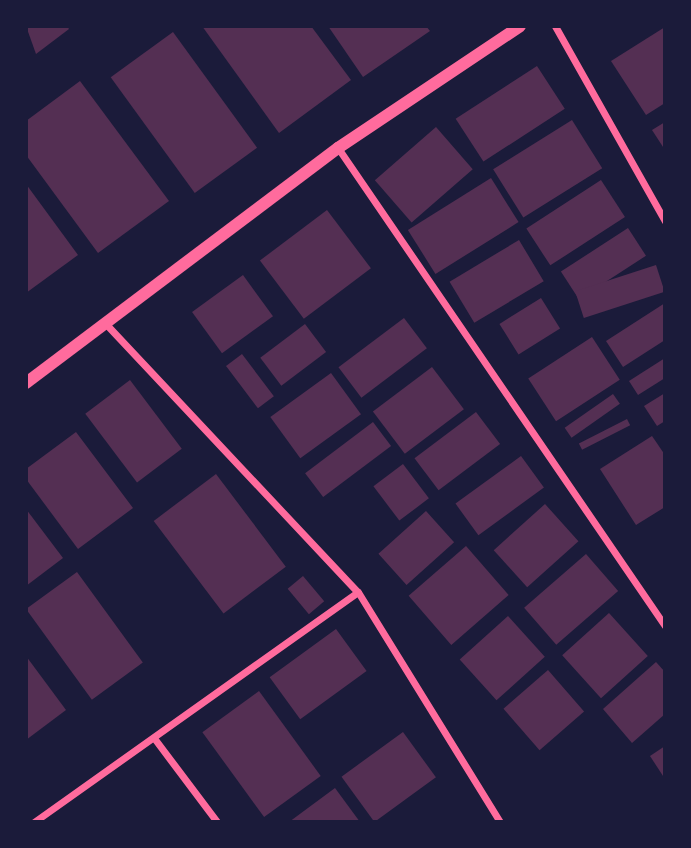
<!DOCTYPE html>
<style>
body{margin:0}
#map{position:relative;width:691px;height:848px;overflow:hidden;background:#1b1b3a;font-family:Overpass,sans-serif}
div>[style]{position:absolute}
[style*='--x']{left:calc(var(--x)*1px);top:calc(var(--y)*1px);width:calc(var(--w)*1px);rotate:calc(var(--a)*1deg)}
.building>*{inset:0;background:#542f53;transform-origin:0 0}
.minor>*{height:7px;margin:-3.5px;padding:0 3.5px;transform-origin:3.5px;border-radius:3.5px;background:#ff6b9d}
.tertiary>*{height:12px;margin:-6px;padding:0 6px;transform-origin:6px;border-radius:6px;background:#ff6b9d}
span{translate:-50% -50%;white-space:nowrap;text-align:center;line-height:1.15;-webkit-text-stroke:5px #1b1b3a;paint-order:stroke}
.frame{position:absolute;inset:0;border:28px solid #1b1b3a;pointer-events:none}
</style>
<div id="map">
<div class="building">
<div style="clip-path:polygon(26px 26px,67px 26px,69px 29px,36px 54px)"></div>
<div style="clip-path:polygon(202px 26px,311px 26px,351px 80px,279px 133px)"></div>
<div style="clip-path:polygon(328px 26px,426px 26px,430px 31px,363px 77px)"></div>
<div style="clip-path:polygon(665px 27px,665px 103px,646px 115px,611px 61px)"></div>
<div style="left:173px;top:32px;width:143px;height:77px;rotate:54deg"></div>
<div style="left:537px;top:66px;width:51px;height:97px;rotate:57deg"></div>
<div style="clip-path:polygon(80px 81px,169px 201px,98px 253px,26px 155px,26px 121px)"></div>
<div style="left:572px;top:120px;width:57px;height:93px;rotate:58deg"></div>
<div style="clip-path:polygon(665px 122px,665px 150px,652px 130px)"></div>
<div style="left:436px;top:127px;width:56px;height:81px;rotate:49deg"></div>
<div style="left:491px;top:178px;width:52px;height:98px;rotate:58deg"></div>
<div style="left:601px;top:180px;width:44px;height:89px;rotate:57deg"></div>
<div style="clip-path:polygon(26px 184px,78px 255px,26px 293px)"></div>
<div style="left:327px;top:210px;width:73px;height:84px;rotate:53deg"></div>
<div style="left:628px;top:228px;width:33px;height:80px;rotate:57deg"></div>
<div style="left:519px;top:240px;width:48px;height:81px;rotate:59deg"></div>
<div style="left:656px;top:265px;width:28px;height:85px;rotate:72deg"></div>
<div style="left:243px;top:275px;width:51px;height:63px;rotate:54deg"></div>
<div style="left:541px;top:298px;width:36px;height:49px;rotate:58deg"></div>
<div style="clip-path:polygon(665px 303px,665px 340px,623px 367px,606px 341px)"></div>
<div style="left:404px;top:318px;width:38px;height:82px;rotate:53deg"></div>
<div style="left:305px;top:324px;width:35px;height:56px;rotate:53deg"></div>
<div style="left:592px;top:337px;width:51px;height:76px;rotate:57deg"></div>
<div style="left:242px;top:354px;width:53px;height:20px;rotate:53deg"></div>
<div style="clip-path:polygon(665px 358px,665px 378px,638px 395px,629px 381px)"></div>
<div style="left:432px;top:367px;width:53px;height:74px;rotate:53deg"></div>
<div style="left:331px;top:373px;width:51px;height:75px;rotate:54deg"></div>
<div style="left:130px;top:380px;width:86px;height:56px;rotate:53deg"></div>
<div style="clip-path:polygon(665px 393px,665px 421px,657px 426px,644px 406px)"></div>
<div style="left:613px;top:394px;width:12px;height:59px;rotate:55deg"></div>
<div style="left:476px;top:412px;width:40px;height:77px;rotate:53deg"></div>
<div style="left:627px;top:419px;width:7px;height:54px;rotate:63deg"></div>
<div style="left:373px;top:422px;width:30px;height:85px;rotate:53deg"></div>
<div style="clip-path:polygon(76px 432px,133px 508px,78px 549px,26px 479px,26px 469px)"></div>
<div style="clip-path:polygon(652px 436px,665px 455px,665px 507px,636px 525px,600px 469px)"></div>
<div style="left:521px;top:456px;width:39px;height:81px;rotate:54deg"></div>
<div style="left:403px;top:464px;width:43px;height:37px;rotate:53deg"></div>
<div style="left:216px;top:474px;width:116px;height:78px;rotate:53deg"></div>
<div style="left:545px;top:504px;width:50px;height:69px;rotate:48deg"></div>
<div style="clip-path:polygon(26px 509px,63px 558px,26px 586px)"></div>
<div style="left:426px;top:511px;width:42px;height:64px;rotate:48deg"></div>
<div style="left:466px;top:546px;width:65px;height:76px;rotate:49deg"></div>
<div style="left:586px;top:554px;width:49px;height:82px;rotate:49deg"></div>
<div style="left:77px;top:572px;width:112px;height:63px;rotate:54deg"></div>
<div style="left:303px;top:576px;width:33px;height:20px;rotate:50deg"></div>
<div style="left:609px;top:613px;width:58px;height:63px;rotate:48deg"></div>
<div style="left:508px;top:616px;width:55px;height:65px;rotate:48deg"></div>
<div style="left:336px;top:629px;width:52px;height:82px;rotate:54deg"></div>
<div style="clip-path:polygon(26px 656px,66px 710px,26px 740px)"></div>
<div style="clip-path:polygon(656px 662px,665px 672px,665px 714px,632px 743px,603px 709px)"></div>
<div style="left:548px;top:670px;width:55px;height:59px;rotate:49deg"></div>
<div style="left:259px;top:691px;width:105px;height:70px;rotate:54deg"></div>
<div style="left:403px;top:732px;width:56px;height:76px;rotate:54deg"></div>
<div style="clip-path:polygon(665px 746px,665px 779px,650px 756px)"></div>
<div style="clip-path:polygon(335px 788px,360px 822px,289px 822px)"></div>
</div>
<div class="minor">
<div style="--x:555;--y:26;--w:224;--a:60.6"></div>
<div style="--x:338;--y:148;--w:579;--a:55.62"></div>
<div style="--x:105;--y:323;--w:369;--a:46.8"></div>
<div style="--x:358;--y:592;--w:270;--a:58.3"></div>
<div style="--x:154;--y:738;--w:105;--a:53.1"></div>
<div style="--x:34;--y:822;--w:397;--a:-35.4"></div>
</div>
<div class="tertiary">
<div style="--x:26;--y:383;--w:391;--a:-37"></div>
<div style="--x:338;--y:148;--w:219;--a:-33.8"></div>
</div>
<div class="frame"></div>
</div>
